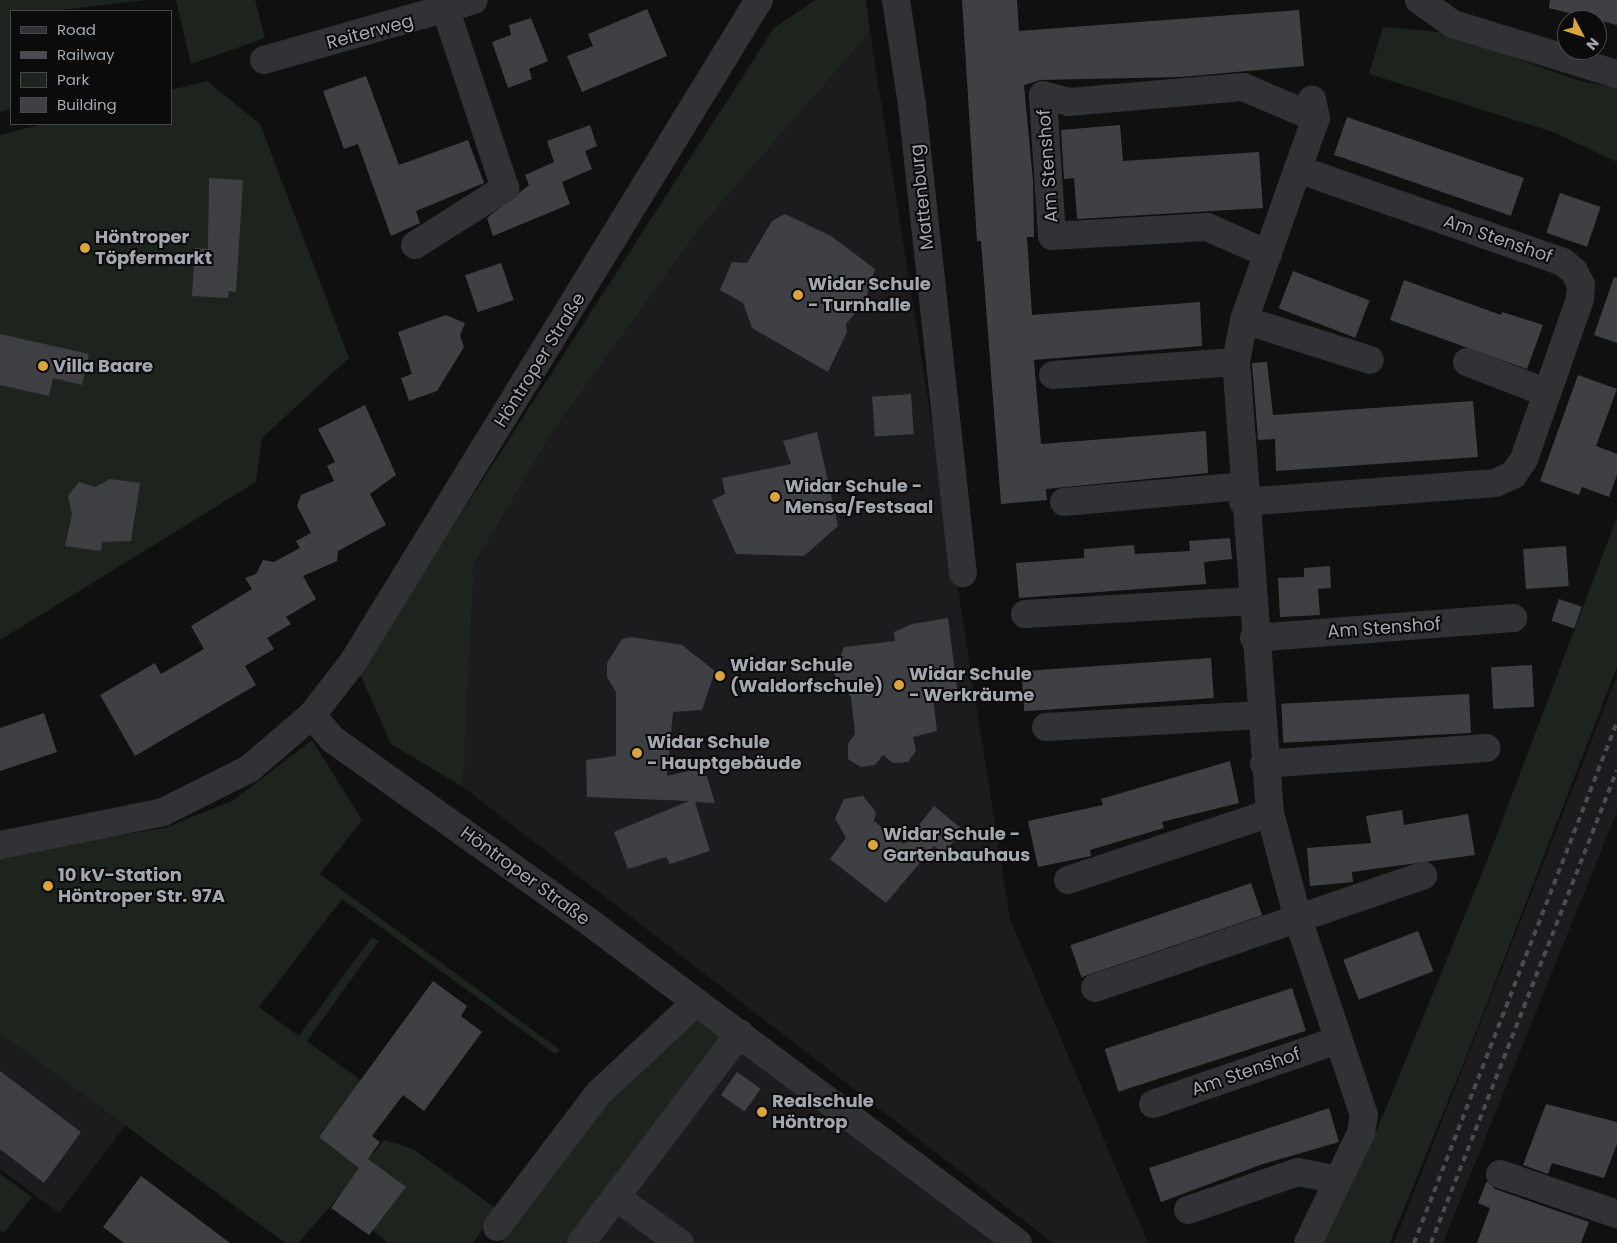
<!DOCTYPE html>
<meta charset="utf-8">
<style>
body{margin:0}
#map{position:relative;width:1617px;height:1243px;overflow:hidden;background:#101011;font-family:Poppins,sans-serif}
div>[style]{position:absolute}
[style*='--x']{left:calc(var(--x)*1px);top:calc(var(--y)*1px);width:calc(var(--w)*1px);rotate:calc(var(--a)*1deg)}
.built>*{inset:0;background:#1c1c1e}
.green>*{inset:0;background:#1d231d}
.building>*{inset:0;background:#3f4044;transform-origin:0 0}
.minor>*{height:28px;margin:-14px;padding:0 14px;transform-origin:14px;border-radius:14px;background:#313235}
.rail>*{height:4px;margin-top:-2px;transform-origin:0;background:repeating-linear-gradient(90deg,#4a4c50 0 6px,transparent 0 11px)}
.dots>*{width:14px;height:14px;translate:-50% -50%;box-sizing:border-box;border:2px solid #0b0b0c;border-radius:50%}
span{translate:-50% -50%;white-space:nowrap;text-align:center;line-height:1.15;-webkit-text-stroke:4px #0b0b0c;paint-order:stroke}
.street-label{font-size:18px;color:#a3a7b0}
.poi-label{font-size:18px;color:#a3a7b0;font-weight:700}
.left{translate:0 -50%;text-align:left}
.legend{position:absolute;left:10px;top:10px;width:162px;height:115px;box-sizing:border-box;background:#0b0b0c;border:1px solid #48494e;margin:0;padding:6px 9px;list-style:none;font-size:15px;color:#a3a7b0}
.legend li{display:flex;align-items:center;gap:10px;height:25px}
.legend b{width:25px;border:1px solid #48494e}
.north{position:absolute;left:1557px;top:10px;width:50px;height:50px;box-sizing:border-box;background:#0b0b0c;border:1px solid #48494e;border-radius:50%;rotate:130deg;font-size:14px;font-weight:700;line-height:20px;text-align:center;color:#a3a7b0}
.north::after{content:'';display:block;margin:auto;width:18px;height:22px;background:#dba43d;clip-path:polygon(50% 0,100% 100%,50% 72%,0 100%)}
</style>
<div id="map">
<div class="built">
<div style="clip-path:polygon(870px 32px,1010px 919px,1148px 1243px,1053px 1243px,463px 787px,474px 565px,551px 434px,703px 224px)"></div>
<div style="clip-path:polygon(1617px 676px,1617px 811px,1443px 1243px,1394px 1243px)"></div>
<div style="clip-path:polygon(0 975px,180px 1054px,59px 1213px,0 1169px)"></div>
<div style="clip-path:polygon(745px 1050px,998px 1243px,597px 1243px)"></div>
</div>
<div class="green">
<div style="clip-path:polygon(0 0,145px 0,53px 11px,11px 11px,11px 109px,0 112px)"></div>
<div style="clip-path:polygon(176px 0,255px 0,265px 38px,191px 64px)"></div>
<div style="clip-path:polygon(815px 0,866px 0,870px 32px,703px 224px,551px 434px,474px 565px,463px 787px,391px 744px,359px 672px,774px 28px)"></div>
<div style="clip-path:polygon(1383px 27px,1441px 32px,1580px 81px,1617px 88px,1617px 162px,1553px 132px,1369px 74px)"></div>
<div style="clip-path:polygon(207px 81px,260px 124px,349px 358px,262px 438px,256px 482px,0 640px,0 135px,43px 124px,171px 124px,171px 90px)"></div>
<div style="clip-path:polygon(1617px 517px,1617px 667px,1468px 1052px,1390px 1243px,1322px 1243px,1379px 1125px,1485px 866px)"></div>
<div style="clip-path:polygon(312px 740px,362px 820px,320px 874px,560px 1050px,555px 1054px,342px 899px,259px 1007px,299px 1036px,372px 937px,379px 941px,307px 1041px,378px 1093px,338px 1111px,319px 1137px,361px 1168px,384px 1140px,413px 1149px,497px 1209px,473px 1243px,388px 1243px,336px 1200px,298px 1243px,285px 1243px,0 1033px,0 854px,165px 828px,234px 800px)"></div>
<div style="clip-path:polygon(698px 1015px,745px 1050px,597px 1243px,502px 1243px,579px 1134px)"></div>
<div style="clip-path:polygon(0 1174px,32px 1197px,4px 1233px,0 1230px)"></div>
</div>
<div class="building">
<div style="clip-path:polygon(962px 0,1017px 0,1019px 31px,1299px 10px,1304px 66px,1181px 77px,1040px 80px,1024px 85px,1033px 181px,1034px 237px,1027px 237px,1032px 315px,1200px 302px,1202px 346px,1034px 360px,1041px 444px,1206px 431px,1208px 473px,1046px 489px,1047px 500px,1001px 504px,981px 241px,977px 241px)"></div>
<div style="clip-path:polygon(1550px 0,1617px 0,1617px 25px,1549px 8px)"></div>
<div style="clip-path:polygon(647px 9px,667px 56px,582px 92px,567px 56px,593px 46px,588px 34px)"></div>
<div style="clip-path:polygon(531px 18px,548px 61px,529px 69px,532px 79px,508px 88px,492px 42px,511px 35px,509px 25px)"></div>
<div style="clip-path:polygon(366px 76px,399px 165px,468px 140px,484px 183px,416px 211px,420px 223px,391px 236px,358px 144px,344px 149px,323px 91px)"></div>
<div style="left:1347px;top:117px;width:187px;height:40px;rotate:19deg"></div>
<div style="clip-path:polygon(590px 125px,597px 146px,585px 151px,592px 169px,562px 182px,570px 204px,493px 236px,487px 218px,529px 185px,525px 175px,554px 162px,547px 141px)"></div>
<div style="clip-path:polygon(1120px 125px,1123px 161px,1259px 152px,1263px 208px,1077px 219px,1074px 178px,1064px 179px,1061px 130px)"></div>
<div style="clip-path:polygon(209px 178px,243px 180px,236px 292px,229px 291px,228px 298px,192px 296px,195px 248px,208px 249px)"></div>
<div style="left:1560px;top:193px;width:43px;height:42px;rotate:19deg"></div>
<div style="clip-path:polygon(785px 214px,831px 236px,875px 269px,865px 301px,846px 324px,847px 332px,828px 372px,752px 328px,743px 303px,720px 290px,732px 262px,747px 263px,772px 221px)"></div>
<div style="left:501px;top:263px;width:39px;height:38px;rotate:71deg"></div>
<div style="left:1293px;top:271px;width:82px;height:40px;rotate:21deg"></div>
<div style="clip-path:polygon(1614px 277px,1617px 278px,1617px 343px,1594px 335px)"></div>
<div style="clip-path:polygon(1404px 280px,1501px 315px,1502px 312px,1543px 325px,1527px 369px,1390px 320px)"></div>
<div style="clip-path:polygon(446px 315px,465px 323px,460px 335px,464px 347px,437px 391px,409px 401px,401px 378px,412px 374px,398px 332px)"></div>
<div style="clip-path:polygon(0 334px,89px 354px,82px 385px,53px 378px,49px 396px,0 385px)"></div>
<div style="clip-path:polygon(1267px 362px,1273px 415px,1473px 401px,1478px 457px,1276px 471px,1275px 439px,1258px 440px,1252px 363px)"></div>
<div style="clip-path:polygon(1578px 375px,1617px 389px,1596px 446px,1617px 454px,1617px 475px,1609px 497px,1582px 487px,1579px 495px,1540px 481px)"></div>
<div style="left:911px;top:394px;width:40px;height:39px;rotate:86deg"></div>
<div style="clip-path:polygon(365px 405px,396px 475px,370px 494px,386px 525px,338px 551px,337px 561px,303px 576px,316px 599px,286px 617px,291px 624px,267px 638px,274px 649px,245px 666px,256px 685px,135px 756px,100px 695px,155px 663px,161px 674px,204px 649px,191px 626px,252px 589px,245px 578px,256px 574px,263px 560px,274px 562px,300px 548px,296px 541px,311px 533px,297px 506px,301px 495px,334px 481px,327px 466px,335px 462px,318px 429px)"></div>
<div style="clip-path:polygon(817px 432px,838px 526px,804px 556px,736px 554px,712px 500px,725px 494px,722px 478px,791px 464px,783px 441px)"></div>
<div style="clip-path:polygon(110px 479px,140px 483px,131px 541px,102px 542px,101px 551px,65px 546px,72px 515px,68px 496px,79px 482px,95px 487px)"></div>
<div style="clip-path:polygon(1230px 538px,1232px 559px,1204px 562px,1206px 584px,1019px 598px,1016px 563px,1084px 558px,1084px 549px,1134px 545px,1135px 554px,1190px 551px,1189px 541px)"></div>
<div style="left:1566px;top:546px;width:40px;height:43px;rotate:86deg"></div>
<div style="clip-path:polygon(1330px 566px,1331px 588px,1318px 589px,1320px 615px,1280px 617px,1278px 578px,1304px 577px,1304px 568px)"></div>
<div style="left:1559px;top:599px;width:24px;height:23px;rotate:19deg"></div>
<div style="clip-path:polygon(948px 618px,958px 695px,933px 698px,937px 731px,913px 737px,916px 751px,908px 762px,893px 763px,883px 755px,875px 765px,861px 767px,848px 759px,848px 744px,855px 734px,851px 697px,834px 674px,844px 647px,895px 641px,894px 632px,912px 624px)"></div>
<div style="clip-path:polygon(631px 637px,682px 645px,715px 671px,702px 710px,673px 712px,667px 776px,696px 769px,707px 777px,715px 803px,695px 802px,710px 851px,670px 864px,666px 857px,628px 869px,614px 832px,689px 801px,587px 797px,586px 760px,616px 756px,616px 692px,607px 677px,607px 663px,622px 639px)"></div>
<div style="left:1211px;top:658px;width:40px;height:190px;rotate:86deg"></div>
<div style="left:1532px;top:665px;width:42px;height:41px;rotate:87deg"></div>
<div style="left:1469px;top:694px;width:39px;height:188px;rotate:87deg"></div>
<div style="clip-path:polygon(44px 713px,57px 752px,0 771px,0 728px)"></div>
<div style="clip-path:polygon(1230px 761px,1239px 803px,1162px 822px,1164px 828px,1090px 850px,1091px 856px,1038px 867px,1028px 821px,1103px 805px,1101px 799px)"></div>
<div style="clip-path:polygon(863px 796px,876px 812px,874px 821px,904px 844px,934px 806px,963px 830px,944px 853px,934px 846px,886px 903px,830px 859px,846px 838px,835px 818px,844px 799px)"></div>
<div style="clip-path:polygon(1402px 810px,1404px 825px,1468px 814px,1475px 855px,1352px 872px,1353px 882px,1310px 886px,1307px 848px,1371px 843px,1366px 816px)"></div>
<div style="left:1251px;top:883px;width:34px;height:191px;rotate:71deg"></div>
<div style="left:1418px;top:931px;width:43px;height:80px;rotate:69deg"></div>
<div style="clip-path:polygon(433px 981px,467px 1006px,461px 1016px,482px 1032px,424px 1111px,403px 1095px,372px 1136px,380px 1142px,368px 1159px,406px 1187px,369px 1235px,331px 1208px,359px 1168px,319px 1137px)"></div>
<div style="left:1292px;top:988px;width:45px;height:197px;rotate:72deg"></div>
<div style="clip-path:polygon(0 1071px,81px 1132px,44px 1183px,0 1149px)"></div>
<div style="left:737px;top:1072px;width:29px;height:28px;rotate:35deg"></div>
<div style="clip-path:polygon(1546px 1104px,1617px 1122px,1617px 1144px,1604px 1178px,1552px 1163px,1548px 1174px,1523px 1165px)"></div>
<div style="clip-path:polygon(1329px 1108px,1339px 1142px,1263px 1164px,1161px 1202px,1149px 1168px)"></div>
<div style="clip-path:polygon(141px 1176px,230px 1243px,124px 1243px,103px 1227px)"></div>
<div style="clip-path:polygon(1487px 1181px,1495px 1189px,1589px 1222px,1581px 1243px,1477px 1243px,1490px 1208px,1478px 1203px)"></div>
</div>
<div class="minor">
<div style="--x:896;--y:0;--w:106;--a:81.3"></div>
<div style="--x:912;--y:105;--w:471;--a:83.8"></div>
<div style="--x:1419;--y:0;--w:42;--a:35.2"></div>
<div style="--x:1453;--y:24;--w:171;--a:17"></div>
<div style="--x:264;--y:60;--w:218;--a:-15.9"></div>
<div style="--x:415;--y:245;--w:107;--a:-32.3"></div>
<div style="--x:505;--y:188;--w:187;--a:-108.4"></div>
<div style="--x:1268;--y:254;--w:67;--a:-156.1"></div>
<div style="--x:1207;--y:227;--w:155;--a:176.7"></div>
<div style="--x:1052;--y:236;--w:141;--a:-93.7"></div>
<div style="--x:1043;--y:95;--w:27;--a:15"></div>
<div style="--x:1069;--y:102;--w:175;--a:-4.9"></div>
<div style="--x:1243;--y:87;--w:79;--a:23"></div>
<div style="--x:1244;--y:320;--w:132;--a:17.6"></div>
<div style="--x:1467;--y:362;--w:86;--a:21.2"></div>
<div style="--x:1053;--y:375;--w:183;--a:-4.1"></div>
<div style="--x:1064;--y:502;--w:179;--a:-5.1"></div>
<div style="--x:1243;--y:502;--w:253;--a:-4.3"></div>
<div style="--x:1495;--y:483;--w:20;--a:-24"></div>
<div style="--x:1513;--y:475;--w:19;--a:-55"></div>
<div style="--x:1524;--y:459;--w:170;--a:-70.7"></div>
<div style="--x:1580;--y:299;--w:14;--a:-86"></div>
<div style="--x:1581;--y:285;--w:16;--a:-117"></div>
<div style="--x:1574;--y:271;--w:14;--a:-141"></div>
<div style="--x:1563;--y:262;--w:281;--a:-160.7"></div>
<div style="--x:1025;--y:614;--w:226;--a:-3.3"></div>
<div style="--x:1254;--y:638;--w:260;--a:-4.4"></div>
<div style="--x:312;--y:715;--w:31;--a:50"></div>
<div style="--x:332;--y:739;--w:319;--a:35.4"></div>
<div style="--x:592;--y:924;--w:532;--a:36.83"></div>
<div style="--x:1046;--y:727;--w:215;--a:-3.2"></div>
<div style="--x:1264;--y:764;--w:223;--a:-4.1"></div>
<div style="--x:0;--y:845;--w:166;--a:-11.4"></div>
<div style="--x:163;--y:812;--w:96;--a:-26.6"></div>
<div style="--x:249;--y:769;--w:83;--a:-40.6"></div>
<div style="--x:312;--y:715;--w:67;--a:-52.3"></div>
<div style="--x:353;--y:662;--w:777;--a:-58.48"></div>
<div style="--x:1068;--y:880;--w:213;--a:-18.3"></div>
<div style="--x:1095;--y:988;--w:347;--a:-18.9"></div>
<div style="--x:1153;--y:1104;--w:196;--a:-19.1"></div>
<div style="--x:1500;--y:1174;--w:124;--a:18.9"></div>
<div style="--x:616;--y:1197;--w:79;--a:35.7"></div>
<div style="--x:1188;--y:1210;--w:116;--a:-19.1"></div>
<div style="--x:1298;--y:1172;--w:41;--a:11.3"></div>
<div style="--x:497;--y:1227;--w:167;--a:-52.8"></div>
<div style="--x:598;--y:1094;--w:134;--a:-43.2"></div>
<div style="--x:581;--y:1243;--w:263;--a:-52.9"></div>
<div style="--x:1308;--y:1243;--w:122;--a:-64.3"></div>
<div style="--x:1361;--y:1133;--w:18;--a:-81"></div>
<div style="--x:1364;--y:1115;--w:207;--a:-108.6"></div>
<div style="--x:1298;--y:919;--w:110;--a:-104.8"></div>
<div style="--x:1270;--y:813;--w:452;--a:-94.3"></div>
<div style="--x:1236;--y:362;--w:43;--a:-79.2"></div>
<div style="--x:1244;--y:320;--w:214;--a:-70.4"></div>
<div style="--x:1316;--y:118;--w:19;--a:-102"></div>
</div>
<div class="rail">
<div style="--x:1414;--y:1243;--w:559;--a:-68.71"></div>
<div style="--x:1431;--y:1243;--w:508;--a:-68.53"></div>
</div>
<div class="dots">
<div style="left:85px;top:248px;background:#dba43d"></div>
<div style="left:798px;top:295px;background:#dba43d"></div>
<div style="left:43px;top:366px;background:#dba43d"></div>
<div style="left:775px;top:497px;background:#dba43d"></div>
<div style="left:720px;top:676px;background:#dba43d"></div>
<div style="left:899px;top:685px;background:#dba43d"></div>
<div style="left:637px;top:753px;background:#dba43d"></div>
<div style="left:873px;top:845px;background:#dba43d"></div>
<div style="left:48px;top:886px;background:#dba43d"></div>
<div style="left:762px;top:1112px;background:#dba43d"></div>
</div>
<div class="street-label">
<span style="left:370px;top:32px;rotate:-15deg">Reiterweg</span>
<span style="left:1048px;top:166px;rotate:-94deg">Am Stenshof</span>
<span style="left:922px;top:197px;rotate:-96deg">Mattenburg</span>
<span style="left:1498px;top:239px;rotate:19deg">Am Stenshof</span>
<span style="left:540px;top:360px;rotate:-58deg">Höntroper Straße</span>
<span style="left:1384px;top:628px;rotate:-4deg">Am Stenshof</span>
<span style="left:525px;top:876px;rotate:36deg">Höntroper Straße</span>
<span style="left:1246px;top:1072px;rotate:-19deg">Am Stenshof</span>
</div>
<div class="poi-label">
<span class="left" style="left:95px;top:248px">Höntroper<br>Töpfermarkt</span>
<span class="left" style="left:808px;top:295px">Widar Schule<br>- Turnhalle</span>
<span class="left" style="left:53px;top:366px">Villa Baare</span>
<span class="left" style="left:785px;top:497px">Widar Schule -<br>Mensa/Festsaal</span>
<span class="left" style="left:730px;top:676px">Widar Schule<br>(Waldorfschule)</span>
<span class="left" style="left:909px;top:685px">Widar Schule<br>- Werkräume</span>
<span class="left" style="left:647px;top:753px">Widar Schule<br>- Hauptgebäude</span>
<span class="left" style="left:883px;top:845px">Widar Schule -<br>Gartenbauhaus</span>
<span class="left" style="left:58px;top:886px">10 kV-Station<br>Höntroper Str. 97A</span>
<span class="left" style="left:772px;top:1112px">Realschule<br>Höntrop</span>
</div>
<ul class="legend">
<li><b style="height:6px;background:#313235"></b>Road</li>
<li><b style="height:6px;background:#4a4c50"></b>Railway</li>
<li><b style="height:14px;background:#1d231d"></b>Park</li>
<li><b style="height:14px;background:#3f4044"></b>Building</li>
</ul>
<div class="north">N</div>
</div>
